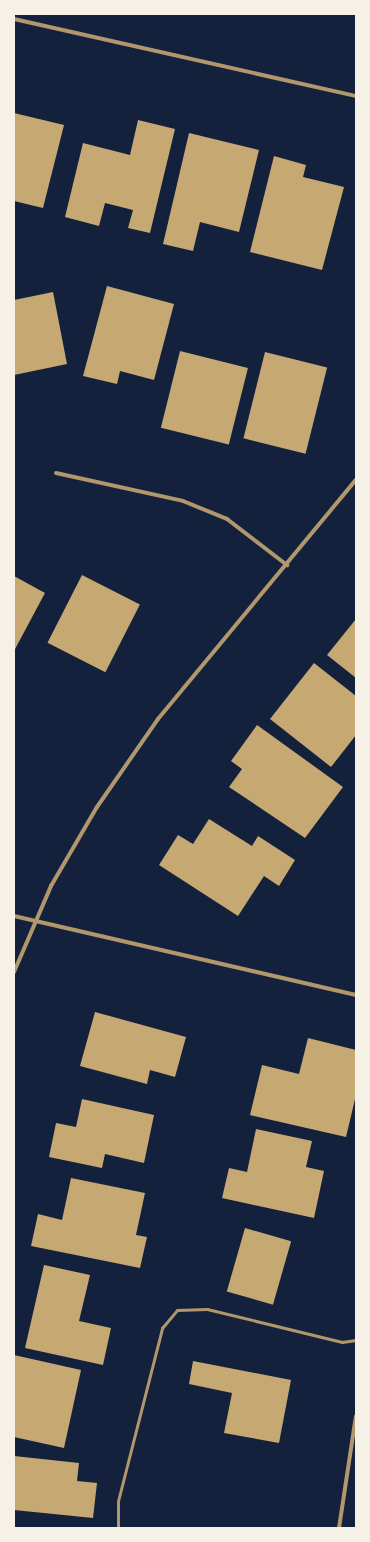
<!DOCTYPE html>
<style>
body{margin:0}
#map{position:relative;width:370px;height:1542px;overflow:hidden;background:#14213d;font-family:"IBM Plex Serif",serif}
div>[style]{position:absolute}
[style*='--x']{left:calc(var(--x)*1px);top:calc(var(--y)*1px);width:calc(var(--w)*1px);rotate:calc(var(--a)*1deg)}
.building>*{inset:0;background:#c6a872;transform-origin:0 0}
.service>*{height:3px;margin:-1.5px;padding:0 1.5px;transform-origin:1.5px;border-radius:1.5px;background:#b1986c}
.minor>*{height:4px;margin:-2px;padding:0 2px;transform-origin:2px;border-radius:2px;background:#b1986c}
span{translate:-50% -50%;white-space:nowrap;text-align:center;line-height:1.15;-webkit-text-stroke:4px #f6f1e7;paint-order:stroke}
.frame{position:absolute;inset:0;border:15px solid #f6f1e7;pointer-events:none}
</style>
<div id="map">
<div class="building">
<div style="clip-path:polygon(14px 113px,64px 125px,43px 208px,14px 201px)"></div>
<div style="clip-path:polygon(138px 120px,175px 129px,150px 233px,128px 228px,133px 210px,105px 203px,99px 226px,65px 217px,83px 143px,130px 155px)"></div>
<div style="clip-path:polygon(189px 133px,259px 150px,239px 232px,200px 222px,193px 251px,163px 244px)"></div>
<div style="clip-path:polygon(274px 156px,306px 165px,303px 177px,344px 187px,322px 270px,250px 252px)"></div>
<div style="clip-path:polygon(107px 286px,174px 304px,154px 380px,120px 371px,117px 384px,83px 376px)"></div>
<div style="clip-path:polygon(53px 292px,67px 364px,14px 375px,14px 300px)"></div>
<div style="left:180px;top:351px;width:70px;height:79px;rotate:14deg"></div>
<div style="left:265px;top:352px;width:64px;height:89px;rotate:14deg"></div>
<div style="left:82px;top:575px;width:65px;height:76px;rotate:27deg"></div>
<div style="clip-path:polygon(14px 576px,45px 593px,14px 651px)"></div>
<div style="clip-path:polygon(356px 619px,356px 678px,327px 655px)"></div>
<div style="clip-path:polygon(314px 663px,356px 696px,356px 735px,331px 767px,270px 719px)"></div>
<div style="clip-path:polygon(257px 725px,343px 787px,305px 838px,229px 787px,242px 769px,231px 761px)"></div>
<div style="clip-path:polygon(209px 819px,252px 846px,258px 836px,295px 860px,279px 886px,264px 876px,238px 916px,159px 865px,178px 835px,193px 844px)"></div>
<div style="clip-path:polygon(95px 1012px,186px 1037px,175px 1077px,150px 1070px,147px 1084px,80px 1066px)"></div>
<div style="clip-path:polygon(308px 1038px,356px 1050px,356px 1095px,346px 1137px,250px 1115px,262px 1065px,299px 1074px)"></div>
<div style="clip-path:polygon(82px 1099px,154px 1115px,144px 1163px,105px 1154px,102px 1168px,49px 1157px,56px 1123px,76px 1127px)"></div>
<div style="clip-path:polygon(256px 1129px,312px 1141px,306px 1167px,324px 1171px,314px 1218px,222px 1198px,229px 1168px,247px 1172px)"></div>
<div style="clip-path:polygon(71px 1178px,145px 1193px,136px 1235px,147px 1237px,140px 1268px,31px 1246px,38px 1214px,62px 1220px)"></div>
<div style="left:245px;top:1228px;width:48px;height:66px;rotate:16deg"></div>
<div style="clip-path:polygon(44px 1265px,90px 1275px,79px 1321px,111px 1328px,103px 1365px,25px 1348px)"></div>
<div style="clip-path:polygon(14px 1355px,81px 1370px,64px 1448px,14px 1437px)"></div>
<div style="clip-path:polygon(193px 1361px,291px 1380px,279px 1443px,224px 1433px,232px 1393px,189px 1384px)"></div>
<div style="clip-path:polygon(14px 1456px,79px 1463px,77px 1481px,97px 1483px,93px 1518px,14px 1510px)"></div>
</div>
<div class="service">
<div style="--x:118;--y:1528;--w:27;--a:-90"></div>
<div style="--x:118;--y:1501;--w:179;--a:-75.7"></div>
<div style="--x:162;--y:1328;--w:23;--a:-50"></div>
<div style="--x:177;--y:1310;--w:30;--a:-2"></div>
<div style="--x:207;--y:1309;--w:139;--a:13.7"></div>
<div style="--x:342;--y:1342;--w:14;--a:-8"></div>
</div>
<div class="minor">
<div style="--x:14;--y:19;--w:351;--a:12.7"></div>
<div style="--x:56;--y:473;--w:130;--a:12.4"></div>
<div style="--x:183;--y:501;--w:48;--a:22.2"></div>
<div style="--x:227;--y:519;--w:76;--a:37.5"></div>
<div style="--x:14;--y:916;--w:351;--a:13"></div>
<div style="--x:14;--y:972;--w:94;--a:-66.7"></div>
<div style="--x:51;--y:886;--w:91;--a:-59.8"></div>
<div style="--x:97;--y:807;--w:107;--a:-55.3"></div>
<div style="--x:158;--y:719;--w:310;--a:-50.4"></div>
<div style="--x:339;--y:1528;--w:113;--a:-81.4"></div>
</div>
<div class="frame"></div>
</div>
